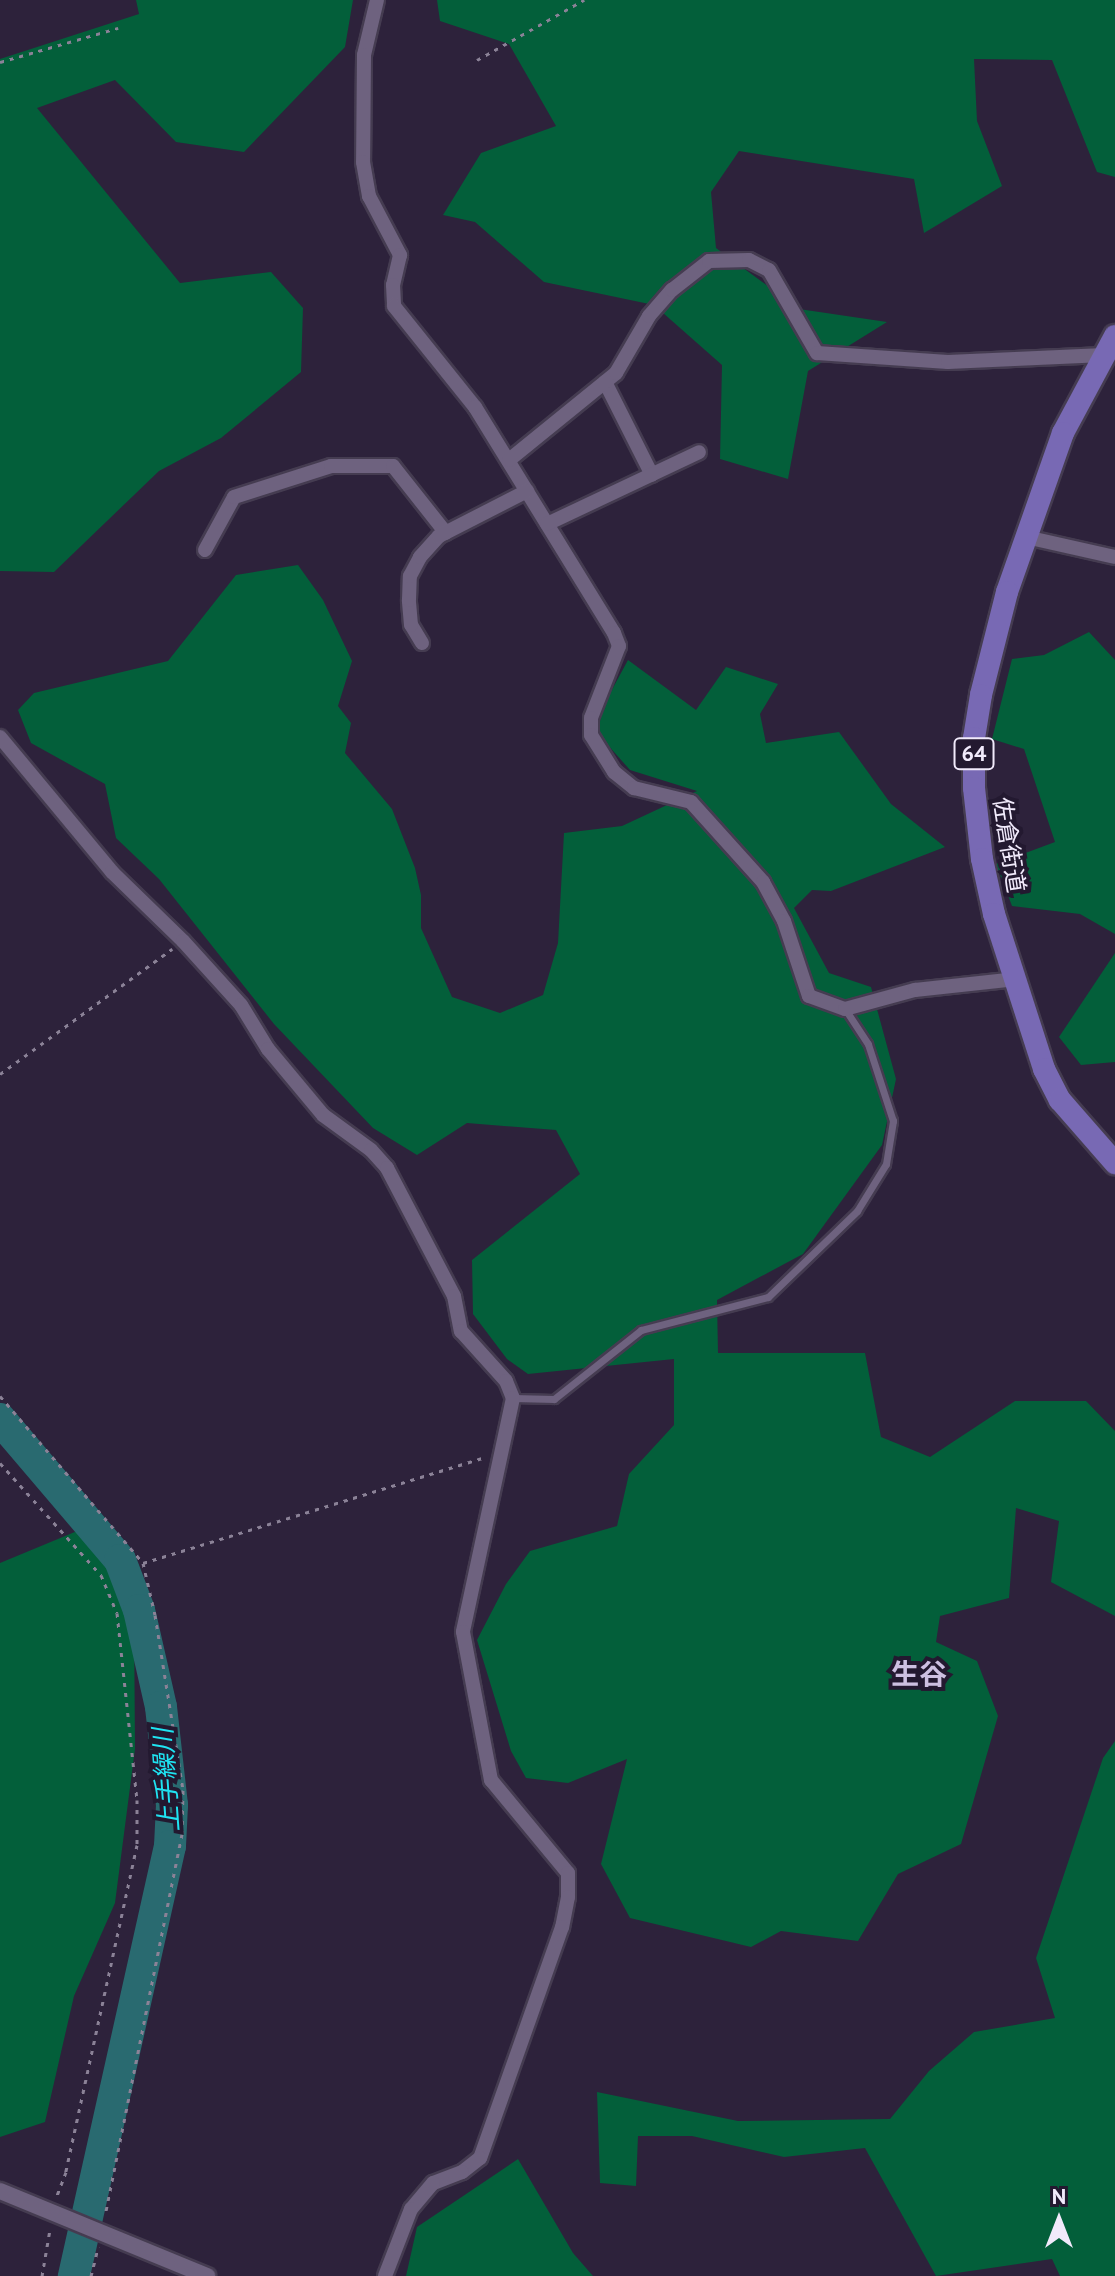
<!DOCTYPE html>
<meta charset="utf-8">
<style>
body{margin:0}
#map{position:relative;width:1115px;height:2276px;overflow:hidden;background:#2d223b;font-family:"PT Sans","Noto Sans JP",sans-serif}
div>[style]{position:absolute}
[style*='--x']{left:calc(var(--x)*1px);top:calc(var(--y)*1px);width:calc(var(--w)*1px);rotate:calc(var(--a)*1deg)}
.green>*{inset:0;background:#035f3a}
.river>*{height:32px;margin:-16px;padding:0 16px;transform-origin:16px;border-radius:16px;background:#296a70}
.path>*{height:3px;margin-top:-1.5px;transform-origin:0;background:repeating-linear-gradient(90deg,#8b8297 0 4px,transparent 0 10px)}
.roads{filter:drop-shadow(2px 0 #453c51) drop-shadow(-2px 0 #453c51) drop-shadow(0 2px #453c51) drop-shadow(0 -2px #453c51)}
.service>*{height:7px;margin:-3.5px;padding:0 3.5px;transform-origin:3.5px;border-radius:3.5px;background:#6e627f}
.minor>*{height:14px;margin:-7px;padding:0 7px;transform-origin:7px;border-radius:7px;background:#6e627f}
.tertiary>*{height:16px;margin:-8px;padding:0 8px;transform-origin:8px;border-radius:8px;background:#6e627f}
.primary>*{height:22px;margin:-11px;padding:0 11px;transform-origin:11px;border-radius:11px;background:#7869b4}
span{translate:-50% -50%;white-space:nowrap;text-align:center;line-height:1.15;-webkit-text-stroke:8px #231930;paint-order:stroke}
.shield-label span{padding:2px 6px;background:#231930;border:2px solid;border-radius:6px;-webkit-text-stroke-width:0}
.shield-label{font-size:22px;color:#f1eafb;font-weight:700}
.street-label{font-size:24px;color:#f1eafb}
.water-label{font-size:26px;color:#1fe4f2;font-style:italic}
.quarter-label{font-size:28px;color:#cdc0e1;font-weight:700}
.north{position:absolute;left:1019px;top:2180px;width:80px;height:80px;-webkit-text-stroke:6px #231930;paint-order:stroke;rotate:0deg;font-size:22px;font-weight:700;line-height:32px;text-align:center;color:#f1eafb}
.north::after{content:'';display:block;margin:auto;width:28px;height:36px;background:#f1eafb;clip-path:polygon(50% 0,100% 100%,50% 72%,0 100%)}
</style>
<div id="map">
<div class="green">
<div style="clip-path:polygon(136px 0,353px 0,345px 47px,244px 152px,176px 142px,115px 80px,37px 108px,180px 283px,271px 272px,303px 308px,301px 372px,221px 438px,159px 471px,54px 572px,0 571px,0 59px,139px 14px)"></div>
<div style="clip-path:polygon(437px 0,1115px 0,1115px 177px,1097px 172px,1052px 60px,974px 59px,977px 121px,1002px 186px,924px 233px,914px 179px,739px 151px,711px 192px,716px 248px,799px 309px,887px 322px,808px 371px,788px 479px,720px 459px,722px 365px,654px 305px,544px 282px,475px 222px,443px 215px,481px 153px,556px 126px,509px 44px,440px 21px)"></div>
<div style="clip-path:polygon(298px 565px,323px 600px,352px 661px,338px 706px,351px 723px,345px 753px,392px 809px,415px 868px,421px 895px,421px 928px,452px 997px,500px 1013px,543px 995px,558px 943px,564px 833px,622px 826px,697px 791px,630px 770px,598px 734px,602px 708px,628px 660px,696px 710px,726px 667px,778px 684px,760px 714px,766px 743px,839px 732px,891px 804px,945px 847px,831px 891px,812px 890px,794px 908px,829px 973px,871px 987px,896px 1079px,882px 1145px,803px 1254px,717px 1300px,718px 1353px,865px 1353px,881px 1437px,930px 1457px,1015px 1401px,1086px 1401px,1115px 1431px,1115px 1616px,1051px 1582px,1059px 1521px,1016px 1508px,1009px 1598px,940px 1616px,936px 1642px,977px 1661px,998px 1716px,961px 1844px,898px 1874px,858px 1941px,781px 1931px,751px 1947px,630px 1918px,601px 1864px,627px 1759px,568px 1783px,526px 1778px,511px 1751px,477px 1640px,506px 1584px,530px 1551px,617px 1526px,629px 1474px,674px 1425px,674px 1359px,528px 1374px,507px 1359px,473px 1314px,472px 1260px,580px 1174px,556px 1130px,467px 1123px,417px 1155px,373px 1128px,274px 1024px,159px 879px,116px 838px,105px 784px,31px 743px,18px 710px,34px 693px,168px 661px,236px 575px)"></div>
<div style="clip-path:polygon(1089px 632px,1115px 660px,1115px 934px,1080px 914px,1012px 906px,996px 864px,1055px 842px,1024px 749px,992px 739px,1012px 659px,1044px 655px)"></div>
<div style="clip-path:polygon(1115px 953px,1115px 1062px,1081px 1065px,1059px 1037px)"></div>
<div style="clip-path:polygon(82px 1529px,134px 1612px,135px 1749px,115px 1903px,74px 1996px,45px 2122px,0 2137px,0 1563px)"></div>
<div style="clip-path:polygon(1115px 1741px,1115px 2276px,1060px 2276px,1052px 2259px,936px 2276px,865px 2148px,784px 2157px,692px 2136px,638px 2136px,636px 2186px,600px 2183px,597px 2092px,738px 2121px,890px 2119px,929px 2071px,974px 2032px,1055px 2018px,1036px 1958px,1103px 1758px)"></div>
<div style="clip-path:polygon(518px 2159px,573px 2253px,593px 2276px,406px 2276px,417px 2227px)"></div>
</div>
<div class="river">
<div style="--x:0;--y:1419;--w:185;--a:49.6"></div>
<div style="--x:120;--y:1560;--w:53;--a:69.2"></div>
<div style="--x:139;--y:1610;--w:99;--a:77.2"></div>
<div style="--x:161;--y:1707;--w:99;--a:83.6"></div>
<div style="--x:172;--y:1805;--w:41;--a:92.8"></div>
<div style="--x:170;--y:1846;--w:441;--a:102.6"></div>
</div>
<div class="path">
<div style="--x:477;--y:60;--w:123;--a:-29.3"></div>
<div style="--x:0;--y:62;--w:123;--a:-16.1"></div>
<div style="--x:0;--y:1074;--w:213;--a:-36"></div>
<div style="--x:0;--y:1396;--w:220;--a:49.4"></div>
<div style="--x:143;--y:1563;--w:53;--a:77"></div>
<div style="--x:155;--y:1615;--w:177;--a:80.9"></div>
<div style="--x:183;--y:1790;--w:44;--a:91.3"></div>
<div style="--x:182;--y:1834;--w:390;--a:101.4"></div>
<div style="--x:0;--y:1463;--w:151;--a:48"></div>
<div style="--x:101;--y:1575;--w:41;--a:67.2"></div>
<div style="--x:117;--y:1613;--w:188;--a:83.9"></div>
<div style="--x:137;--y:1800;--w:45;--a:90"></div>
<div style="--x:137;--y:1845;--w:335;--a:102.3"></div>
<div style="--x:66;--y:2172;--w:28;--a:111"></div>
<div style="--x:143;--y:1563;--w:356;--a:-17.2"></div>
<div style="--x:42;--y:2276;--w:48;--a:-80.3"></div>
<div style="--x:91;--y:2276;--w:30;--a:-76"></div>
</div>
<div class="roads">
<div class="service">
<div style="--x:513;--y:1398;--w:41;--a:1.4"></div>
<div style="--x:554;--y:1399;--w:111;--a:-38.4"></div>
<div style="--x:641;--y:1330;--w:131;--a:-14.6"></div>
<div style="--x:768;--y:1297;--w:124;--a:-44"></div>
<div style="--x:857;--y:1211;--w:55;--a:-58.3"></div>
<div style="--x:886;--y:1164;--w:44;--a:-80.8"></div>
<div style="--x:893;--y:1121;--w:81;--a:-108"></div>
<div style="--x:868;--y:1044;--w:42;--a:-123.3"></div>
</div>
<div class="minor">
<div style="--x:377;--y:0;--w:57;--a:103.3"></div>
<div style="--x:364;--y:55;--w:107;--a:90.5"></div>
<div style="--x:363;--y:162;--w:35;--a:80"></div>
<div style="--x:369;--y:196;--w:67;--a:62.3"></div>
<div style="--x:400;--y:255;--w:31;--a:103"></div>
<div style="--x:393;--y:285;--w:21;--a:87"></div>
<div style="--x:394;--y:306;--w:129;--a:51.3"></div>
<div style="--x:475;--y:407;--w:265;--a:58.4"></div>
<div style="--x:614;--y:633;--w:14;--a:69"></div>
<div style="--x:619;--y:646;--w:77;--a:111.3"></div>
<div style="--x:591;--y:718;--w:17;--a:90"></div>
<div style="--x:591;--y:735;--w:44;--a:58.1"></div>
<div style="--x:614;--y:772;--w:26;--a:39"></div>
<div style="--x:634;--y:788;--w:59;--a:13.8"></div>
<div style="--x:691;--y:802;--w:108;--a:48"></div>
<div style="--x:763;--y:882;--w:44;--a:61.7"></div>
<div style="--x:784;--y:921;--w:79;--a:71.6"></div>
<div style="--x:809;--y:996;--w:38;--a:20"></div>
<div style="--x:845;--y:1009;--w:73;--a:-15.2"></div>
<div style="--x:915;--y:990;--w:102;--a:-6.2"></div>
<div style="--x:605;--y:382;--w:104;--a:63.2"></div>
<div style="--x:509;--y:460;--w:138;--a:-39.1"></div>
<div style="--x:616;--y:373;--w:66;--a:-59.9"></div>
<div style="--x:649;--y:316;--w:35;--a:-49"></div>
<div style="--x:672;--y:290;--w:47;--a:-38.1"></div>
<div style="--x:709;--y:261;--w:40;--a:-1.4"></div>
<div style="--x:749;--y:260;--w:22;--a:27"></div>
<div style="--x:769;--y:270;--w:96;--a:60"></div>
<div style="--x:817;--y:353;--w:131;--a:3.9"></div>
<div style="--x:948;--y:362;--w:156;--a:-2.6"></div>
<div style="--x:547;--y:524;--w:168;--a:-25.3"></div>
<div style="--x:1026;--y:537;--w:91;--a:12.7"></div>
<div style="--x:205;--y:550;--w:60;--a:-61.3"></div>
<div style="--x:234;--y:497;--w:102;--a:-17.7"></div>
<div style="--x:331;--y:466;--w:62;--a:0"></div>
<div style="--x:393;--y:466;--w:85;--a:51.7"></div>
<div style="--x:422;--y:643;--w:21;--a:-121"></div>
<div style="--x:411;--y:625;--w:25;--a:-95"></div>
<div style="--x:409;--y:600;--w:24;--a:-88"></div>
<div style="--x:410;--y:576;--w:21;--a:-62"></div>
<div style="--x:420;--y:557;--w:28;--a:-48"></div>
<div style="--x:439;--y:536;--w:99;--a:-27.1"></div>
<div style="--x:0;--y:737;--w:175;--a:50.3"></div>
<div style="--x:112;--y:872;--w:99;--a:44.2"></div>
<div style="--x:183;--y:941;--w:86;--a:47.8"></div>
<div style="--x:241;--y:1005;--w:52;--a:58.5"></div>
<div style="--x:268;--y:1049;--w:86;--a:50.2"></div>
<div style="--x:323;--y:1115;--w:59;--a:36.1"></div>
<div style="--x:371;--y:1150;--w:24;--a:48"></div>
<div style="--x:387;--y:1168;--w:144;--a:62.4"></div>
<div style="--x:454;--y:1296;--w:36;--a:79"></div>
<div style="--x:461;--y:1331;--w:67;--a:48"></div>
<div style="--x:506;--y:1381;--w:18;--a:68"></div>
<div style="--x:513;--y:1398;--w:239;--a:102.1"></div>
<div style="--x:463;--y:1632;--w:151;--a:79.3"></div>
<div style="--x:491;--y:1780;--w:121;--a:50.4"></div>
<div style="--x:568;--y:1873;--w:24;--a:90"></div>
<div style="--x:568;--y:1897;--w:31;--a:101"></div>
<div style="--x:562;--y:1927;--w:245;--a:109.5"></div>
<div style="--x:480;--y:2158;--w:23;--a:142"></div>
<div style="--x:462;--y:2172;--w:31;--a:159"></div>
<div style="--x:433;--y:2183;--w:34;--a:130"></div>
<div style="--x:411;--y:2209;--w:72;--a:111.2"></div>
</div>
<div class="tertiary">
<div style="--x:0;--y:2191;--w:224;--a:22.3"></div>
</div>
<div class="primary">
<div style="--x:1115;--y:336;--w:110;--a:118.2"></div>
<div style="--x:1063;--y:433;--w:169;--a:109.4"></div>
<div style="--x:1007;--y:592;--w:106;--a:104.2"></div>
<div style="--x:981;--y:695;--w:44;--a:99.2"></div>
<div style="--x:974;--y:738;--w:50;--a:90"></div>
<div style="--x:974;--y:788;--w:71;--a:83.6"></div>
<div style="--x:982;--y:859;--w:56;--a:77.7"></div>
<div style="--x:994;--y:914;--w:163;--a:72.1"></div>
<div style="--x:1044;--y:1069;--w:35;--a:63"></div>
<div style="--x:1060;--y:1100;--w:84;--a:48.9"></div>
</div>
</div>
<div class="shield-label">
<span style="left:974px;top:754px">64</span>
</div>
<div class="street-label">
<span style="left:1009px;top:845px;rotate:81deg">佐倉街道</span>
</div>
<div class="water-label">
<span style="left:166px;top:1780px;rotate:-94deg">上手繰川</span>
</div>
<div class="quarter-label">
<span style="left:919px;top:1674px">生谷</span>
</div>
<div class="north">N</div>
</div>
